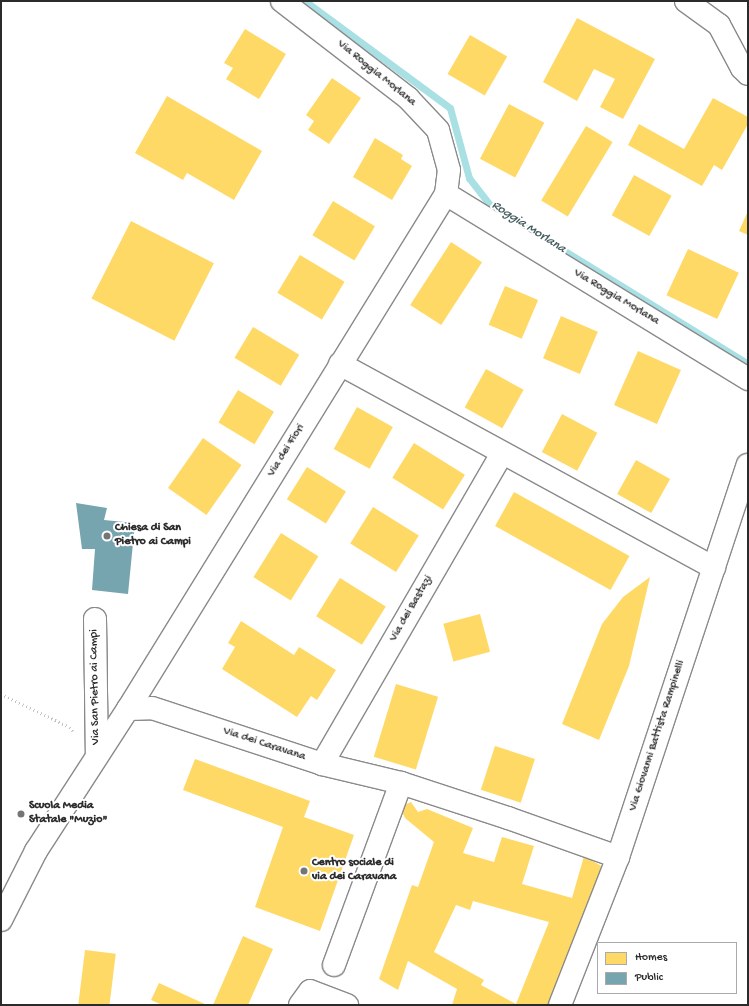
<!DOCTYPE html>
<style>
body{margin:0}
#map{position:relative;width:749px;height:1006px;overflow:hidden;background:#fff;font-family:"Gochi Hand",sans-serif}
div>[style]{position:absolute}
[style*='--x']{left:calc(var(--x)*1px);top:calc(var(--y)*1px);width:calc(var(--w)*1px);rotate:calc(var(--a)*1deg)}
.homes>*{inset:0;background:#ffd966;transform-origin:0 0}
.public>*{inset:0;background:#76a5af}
.stream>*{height:7px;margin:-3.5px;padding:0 3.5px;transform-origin:3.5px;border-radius:3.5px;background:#a8e0e4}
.path>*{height:2.5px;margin-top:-1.25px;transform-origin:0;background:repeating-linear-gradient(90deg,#c2c2c2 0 1px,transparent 0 4px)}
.roads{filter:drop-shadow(1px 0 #8a8a8a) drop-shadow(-1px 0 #8a8a8a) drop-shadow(0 1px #8a8a8a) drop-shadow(0 -1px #8a8a8a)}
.minor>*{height:22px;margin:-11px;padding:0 11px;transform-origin:11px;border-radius:11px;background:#fff}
.dots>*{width:11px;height:11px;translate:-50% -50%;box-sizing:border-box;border:2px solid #fff;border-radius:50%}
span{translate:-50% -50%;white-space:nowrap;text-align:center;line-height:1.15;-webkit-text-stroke:4px #fff;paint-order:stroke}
.street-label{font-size:12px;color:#2b2b2b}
.poi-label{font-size:12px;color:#2b2b2b;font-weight:700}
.left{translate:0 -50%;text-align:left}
.water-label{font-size:13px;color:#455d5f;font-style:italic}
.frame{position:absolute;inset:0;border:2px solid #2b2b2b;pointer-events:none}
.legend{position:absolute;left:597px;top:942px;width:140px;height:52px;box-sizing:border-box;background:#fff;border:1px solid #aaa;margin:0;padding:5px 7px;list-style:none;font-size:12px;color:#2b2b2b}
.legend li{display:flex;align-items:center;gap:8px;height:20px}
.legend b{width:20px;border:1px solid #aaa}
</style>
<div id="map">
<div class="homes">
<div style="clip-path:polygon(577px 18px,655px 59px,623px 119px,600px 107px,615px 79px,594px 69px,577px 101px,543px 82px)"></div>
<div style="clip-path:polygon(245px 29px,286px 54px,259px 99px,226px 79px,233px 68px,224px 63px)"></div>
<div style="left:470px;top:35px;width:43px;height:45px;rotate:30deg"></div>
<div style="clip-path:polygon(332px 78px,361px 98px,329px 144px,308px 130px,314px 121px,306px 115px)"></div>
<div style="clip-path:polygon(167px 96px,262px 151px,234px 200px,187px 173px,183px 180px,135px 153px)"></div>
<div style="clip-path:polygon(713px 98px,748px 117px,748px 124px,722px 170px,714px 165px,702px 186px,628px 145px,639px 124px,684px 149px)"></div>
<div style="left:509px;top:104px;width:40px;height:62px;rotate:28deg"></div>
<div style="left:586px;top:126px;width:31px;height:87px;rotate:31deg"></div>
<div style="clip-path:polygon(375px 138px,403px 155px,401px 159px,412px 166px,392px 200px,353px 177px)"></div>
<div style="left:634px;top:175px;width:43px;height:46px;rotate:29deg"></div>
<div style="left:333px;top:201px;width:49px;height:40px;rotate:31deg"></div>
<div style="clip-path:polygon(748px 211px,748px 235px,739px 231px)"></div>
<div style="left:131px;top:221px;width:93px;height:87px;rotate:27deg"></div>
<div style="left:451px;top:242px;width:37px;height:75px;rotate:33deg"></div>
<div style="left:688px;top:249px;width:56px;height:51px;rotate:25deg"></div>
<div style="left:300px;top:255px;width:52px;height:44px;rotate:31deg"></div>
<div style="left:505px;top:286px;width:36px;height:42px;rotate:23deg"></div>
<div style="left:561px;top:316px;width:40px;height:46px;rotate:23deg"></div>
<div style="left:253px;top:327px;width:54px;height:36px;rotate:31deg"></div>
<div style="left:638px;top:351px;width:47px;height:59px;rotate:24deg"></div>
<div style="left:486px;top:369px;width:43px;height:44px;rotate:29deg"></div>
<div style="left:238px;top:390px;width:42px;height:38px;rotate:31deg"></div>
<div style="left:357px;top:407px;width:41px;height:48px;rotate:29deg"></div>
<div style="left:562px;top:414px;width:40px;height:43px;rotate:28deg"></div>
<div style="left:203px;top:438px;width:47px;height:61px;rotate:35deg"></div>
<div style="left:414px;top:443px;width:60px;height:41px;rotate:32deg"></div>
<div style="left:636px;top:460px;width:39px;height:39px;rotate:29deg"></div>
<div style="left:307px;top:467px;width:46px;height:38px;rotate:32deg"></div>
<div style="left:514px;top:492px;width:132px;height:39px;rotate:29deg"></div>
<div style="left:373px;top:507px;width:54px;height:43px;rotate:32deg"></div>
<div style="left:281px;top:533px;width:44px;height:52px;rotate:32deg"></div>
<div style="clip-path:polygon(650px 577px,629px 666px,599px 740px,562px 724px,602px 624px,623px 597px)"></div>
<div style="left:340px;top:578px;width:54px;height:45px;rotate:32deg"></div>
<div style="left:480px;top:614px;width:39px;height:38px;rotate:75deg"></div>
<div style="clip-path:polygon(241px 621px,294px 655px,299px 647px,336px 670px,317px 700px,311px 696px,297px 717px,222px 669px,235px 647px,228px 643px)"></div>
<div style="left:396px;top:684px;width:44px;height:76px;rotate:17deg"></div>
<div style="left:495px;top:746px;width:42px;height:46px;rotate:18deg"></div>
<div style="clip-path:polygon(195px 759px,310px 801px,304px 817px,354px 835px,320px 931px,255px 907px,283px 827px,183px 790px)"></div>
<div style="clip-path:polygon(evenodd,411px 802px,418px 812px,427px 809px,473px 828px,463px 853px,494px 862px,502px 837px,534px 846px,522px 884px,572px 898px,584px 856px,603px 867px,552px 1005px,452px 1005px,457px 989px,408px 961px,398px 990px,379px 979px,412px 885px,418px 887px,434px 842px,405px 818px,400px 807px,411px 802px,473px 901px,549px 922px,516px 1004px,481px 985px,484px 980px,434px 952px,456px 905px,470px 910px,473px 901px)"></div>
<div style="clip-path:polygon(243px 936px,273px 949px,248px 1005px,213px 1005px)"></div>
<div style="left:85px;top:950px;width:31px;height:56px;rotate:7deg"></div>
<div style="clip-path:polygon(159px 983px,207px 1005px,162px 1005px,151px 1000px)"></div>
</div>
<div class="public">
<div style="clip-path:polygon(76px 503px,107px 508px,104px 520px,135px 523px,128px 594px,92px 590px,95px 549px,82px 549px)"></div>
</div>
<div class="stream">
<div style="--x:305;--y:1;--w:180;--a:36.4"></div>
<div style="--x:450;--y:108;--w:73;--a:74.8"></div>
<div style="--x:469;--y:178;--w:34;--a:52"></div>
<div style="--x:490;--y:205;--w:303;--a:31.6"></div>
</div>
<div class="path">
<div style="--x:1;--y:694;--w:76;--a:25.6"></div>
<div style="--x:70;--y:727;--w:5;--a:53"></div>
</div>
<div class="roads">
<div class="minor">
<div style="--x:686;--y:1;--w:41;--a:36"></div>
<div style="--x:719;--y:25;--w:49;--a:61.9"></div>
<div style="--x:742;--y:68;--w:8;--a:45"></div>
<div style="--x:446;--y:194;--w:354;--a:31.5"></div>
<div style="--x:340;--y:364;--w:426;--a:28.6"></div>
<div style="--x:95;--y:619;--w:135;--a:89.2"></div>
<div style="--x:128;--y:709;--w:24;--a:-2"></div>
<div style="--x:152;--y:708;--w:179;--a:18.2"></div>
<div style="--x:322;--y:764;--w:81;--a:13.5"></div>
<div style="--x:401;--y:783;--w:113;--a:18.1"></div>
<div style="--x:508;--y:818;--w:117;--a:19.5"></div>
<div style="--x:322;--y:764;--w:358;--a:-59.9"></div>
<div style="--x:1;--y:920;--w:77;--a:-63.1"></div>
<div style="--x:36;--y:851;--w:169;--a:-57.1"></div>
<div style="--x:128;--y:709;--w:605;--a:-58.31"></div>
<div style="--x:446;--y:194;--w:24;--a:-83"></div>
<div style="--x:449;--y:170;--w:41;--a:-105.4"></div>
<div style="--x:438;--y:130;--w:44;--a:-133.2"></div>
<div style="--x:408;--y:98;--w:159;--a:-142.4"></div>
<div style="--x:334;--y:965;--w:194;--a:-69.8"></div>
<div style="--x:300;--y:1005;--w:17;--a:-54"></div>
<div style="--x:310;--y:991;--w:40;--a:21"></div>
<div style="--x:560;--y:1005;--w:159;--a:-68.6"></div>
<div style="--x:618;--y:857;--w:413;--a:-71.7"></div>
</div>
</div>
<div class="dots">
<div style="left:107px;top:536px;background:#757575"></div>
<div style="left:21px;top:814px;background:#757575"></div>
<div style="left:304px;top:871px;background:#757575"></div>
</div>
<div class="street-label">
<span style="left:376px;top:74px;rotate:39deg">Via Roggia Morlana</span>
<span style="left:616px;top:298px;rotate:31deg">Via Roggia Morlana</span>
<span style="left:287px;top:451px;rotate:-58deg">Via dei Fiori</span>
<span style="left:412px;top:609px;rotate:-60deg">Via dei Bastazi</span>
<span style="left:96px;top:687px;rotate:-91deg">Via San Pietro ai Campi</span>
<span style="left:658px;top:736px;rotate:-72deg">Via Giovanni Battista Rampinelli</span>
<span style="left:264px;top:745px;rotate:18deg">Via dei Caravana</span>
</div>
<div class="poi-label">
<span class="left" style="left:115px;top:536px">Chiesa di San<br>Pietro ai Campi</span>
<span class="left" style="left:29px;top:814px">Scuola Media<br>Statale "Muzio"</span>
<span class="left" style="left:312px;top:871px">Centro sociale di<br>via dei Caravana</span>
</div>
<div class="water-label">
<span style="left:528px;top:228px;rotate:33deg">Roggia Morlana</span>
</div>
<div class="frame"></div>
<ul class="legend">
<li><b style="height:11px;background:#ffd966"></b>Homes</li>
<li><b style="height:11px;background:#76a5af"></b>Public</li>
</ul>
</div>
